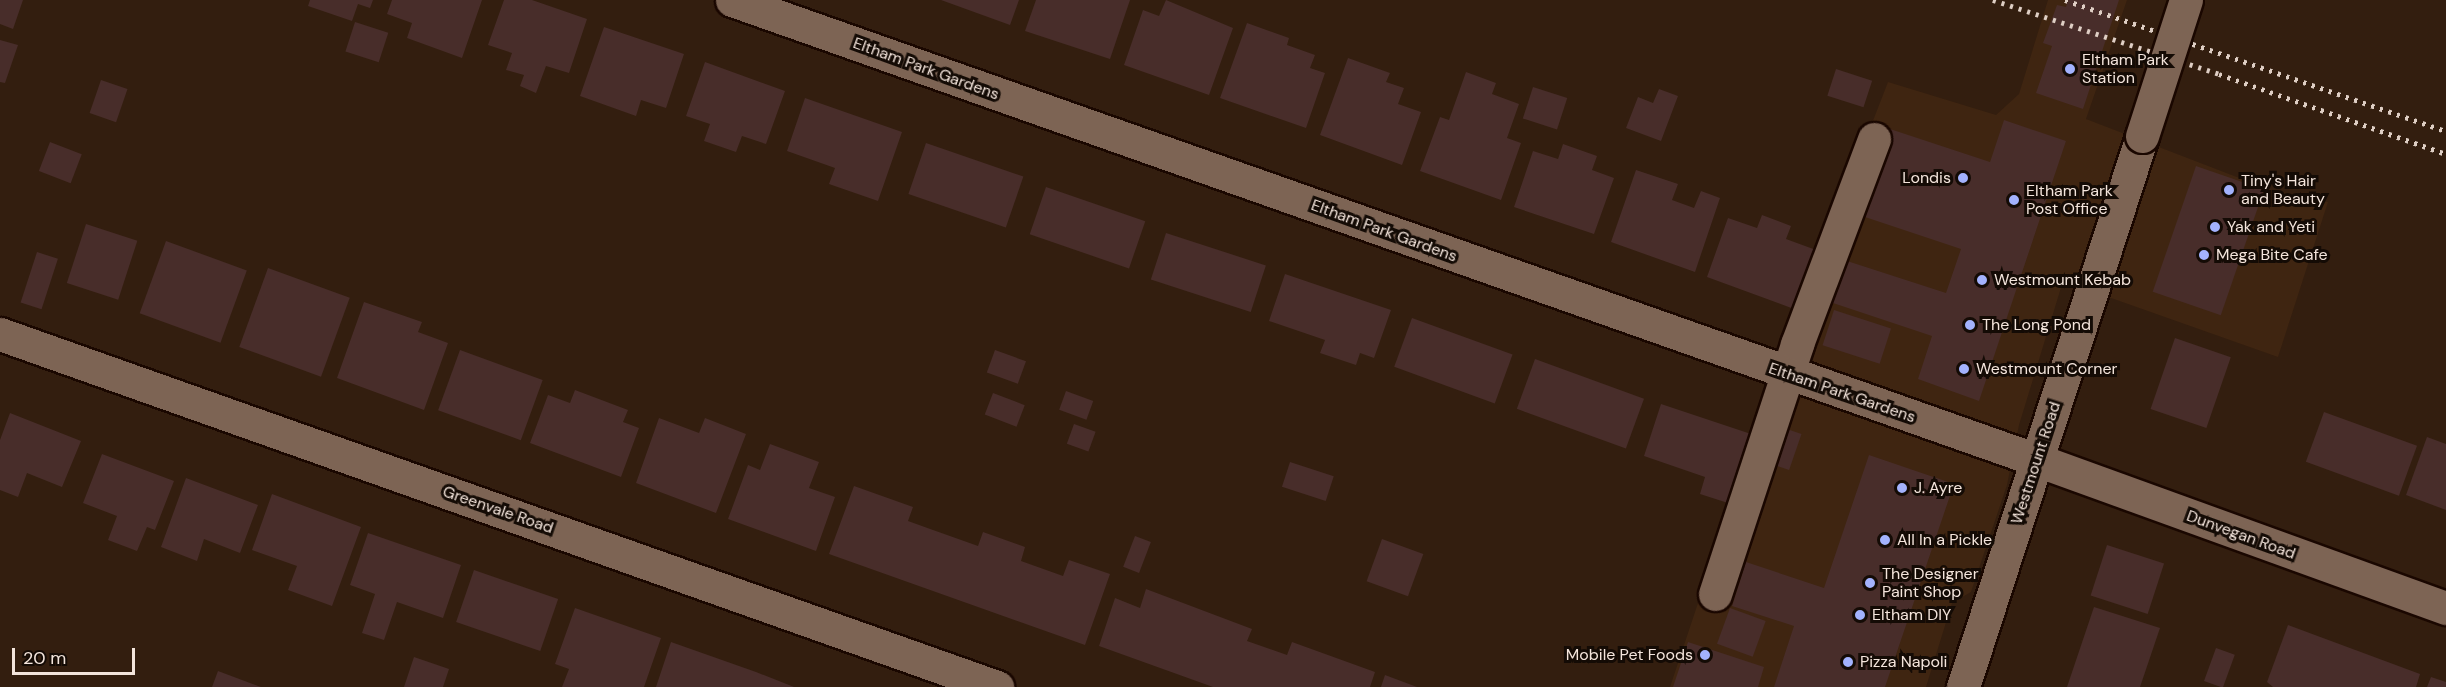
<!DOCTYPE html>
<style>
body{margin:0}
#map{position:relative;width:2446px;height:687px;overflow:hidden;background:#331e0f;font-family:"DM Sans",sans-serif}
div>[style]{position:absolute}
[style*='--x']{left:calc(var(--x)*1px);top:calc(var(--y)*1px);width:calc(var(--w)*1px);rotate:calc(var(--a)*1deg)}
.built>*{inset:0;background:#3f2511}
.building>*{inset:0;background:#482d2a;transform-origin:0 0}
.roads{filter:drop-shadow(2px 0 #1a0700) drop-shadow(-2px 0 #1a0700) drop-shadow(0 2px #1a0700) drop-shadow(0 -2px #1a0700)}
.minor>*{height:33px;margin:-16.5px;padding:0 16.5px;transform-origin:16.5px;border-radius:16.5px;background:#7d6454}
.rail>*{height:4.5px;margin-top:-2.25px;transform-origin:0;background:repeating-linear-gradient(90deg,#dfcfc5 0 3px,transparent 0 9px)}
.bridges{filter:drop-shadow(2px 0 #1a0700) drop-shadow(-2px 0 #1a0700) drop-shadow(0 2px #1a0700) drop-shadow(0 -2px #1a0700)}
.minor-bridge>*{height:33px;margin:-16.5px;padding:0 16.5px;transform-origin:16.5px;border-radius:16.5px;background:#7d6454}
.dots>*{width:16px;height:16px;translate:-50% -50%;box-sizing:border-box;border:3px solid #140b05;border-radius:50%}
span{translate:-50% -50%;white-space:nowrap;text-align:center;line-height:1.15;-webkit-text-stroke:6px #140b05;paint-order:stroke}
.poi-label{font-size:16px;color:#f4e5dc}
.left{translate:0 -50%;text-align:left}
.right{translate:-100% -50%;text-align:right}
.street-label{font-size:16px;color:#f4e5dc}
.scale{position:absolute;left:12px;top:648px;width:123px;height:27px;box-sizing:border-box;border:3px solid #f4e5dc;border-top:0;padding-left:8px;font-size:18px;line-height:21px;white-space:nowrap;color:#f4e5dc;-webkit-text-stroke:4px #140b05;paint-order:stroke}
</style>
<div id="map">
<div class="built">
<div style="clip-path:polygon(2048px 0,2127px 0,2086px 119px,2268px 189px,2328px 202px,2278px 357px,2063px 281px,2019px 425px,2007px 485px,1971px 592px,1952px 603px,1926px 687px,1670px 687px,1771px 384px,1888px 82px,1996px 115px,2019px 94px)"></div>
</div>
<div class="building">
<div style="clip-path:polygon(0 0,23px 0,13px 29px,0 24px)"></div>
<div style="clip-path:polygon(310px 0,373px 0,370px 8px,358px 4px,352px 21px,308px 6px)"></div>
<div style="clip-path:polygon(392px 0,482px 0,462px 58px,407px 38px,412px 23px,387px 14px)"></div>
<div style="clip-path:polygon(504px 0,532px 0,587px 19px,569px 73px,546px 66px,536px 93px,520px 86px,524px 75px,506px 70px,512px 53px,488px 45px)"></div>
<div style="clip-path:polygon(941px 0,1019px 0,1010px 25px)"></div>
<div style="clip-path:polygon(1036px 0,1130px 0,1110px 59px,1025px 31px)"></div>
<div style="clip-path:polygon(1166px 0,1233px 28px,1209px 95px,1124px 65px,1143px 10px,1159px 16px)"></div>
<div style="clip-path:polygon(2068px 0,2119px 0,2083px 109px,2036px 93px,2052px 46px,2043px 43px,2057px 5px,2066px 7px)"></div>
<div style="left:355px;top:22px;width:35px;height:31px;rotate:18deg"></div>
<div style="clip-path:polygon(1247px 23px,1289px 38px,1287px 45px,1315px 55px,1310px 68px,1325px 73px,1306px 128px,1220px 98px)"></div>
<div style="clip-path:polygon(604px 27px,684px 54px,666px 108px,641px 100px,636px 116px,580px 96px)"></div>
<div style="clip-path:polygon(0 40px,18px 45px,5px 83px,0 82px)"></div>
<div style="clip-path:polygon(1348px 58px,1390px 73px,1386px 82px,1404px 88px,1398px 104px,1421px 112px,1402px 165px,1320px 135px)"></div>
<div style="clip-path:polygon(705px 62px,785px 91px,766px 144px,742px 136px,736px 152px,704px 141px,710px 124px,686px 116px)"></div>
<div style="left:1836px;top:69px;width:38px;height:28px;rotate:18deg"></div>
<div style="clip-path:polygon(1466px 72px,1496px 83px,1492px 94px,1519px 104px,1507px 138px,1521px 143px,1501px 200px,1420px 171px,1440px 117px,1449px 120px)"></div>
<div style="left:101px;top:80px;width:28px;height:35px;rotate:19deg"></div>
<div style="left:1533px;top:87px;width:36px;height:33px;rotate:18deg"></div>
<div style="clip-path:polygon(1659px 89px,1678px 96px,1661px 141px,1626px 128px,1638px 97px,1653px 103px)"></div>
<div style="clip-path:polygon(805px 98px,902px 132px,878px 201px,829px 184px,835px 168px,787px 151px)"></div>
<div style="clip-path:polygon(2004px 120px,2066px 141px,1979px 401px,1918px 379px,1932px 336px,1830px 302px,1844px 260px,1946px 293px,1961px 249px,1859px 215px,1887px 128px,1990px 162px)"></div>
<div style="left:50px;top:142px;width:34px;height:31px;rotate:21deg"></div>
<div style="left:926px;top:143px;width:103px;height:54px;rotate:19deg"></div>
<div style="clip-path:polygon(1563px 144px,1597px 156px,1592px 170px,1614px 178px,1594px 234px,1514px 207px,1533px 151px,1558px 159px)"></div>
<div style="left:2196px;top:166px;width:72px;height:133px;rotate:19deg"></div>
<div style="clip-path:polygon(1636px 170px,1678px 184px,1672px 200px,1694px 208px,1701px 191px,1720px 198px,1695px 272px,1611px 242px)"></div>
<div style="left:1046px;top:187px;width:105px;height:50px;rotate:19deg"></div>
<div style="clip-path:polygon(1762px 215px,1791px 226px,1786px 239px,1816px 250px,1794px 309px,1707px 277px,1728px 218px,1757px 228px)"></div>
<div style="left:86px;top:224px;width:54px;height:62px;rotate:18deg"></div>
<div style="left:1166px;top:233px;width:105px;height:49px;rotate:18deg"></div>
<div style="left:166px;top:241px;width:86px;height:77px;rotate:20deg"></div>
<div style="left:37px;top:252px;width:22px;height:53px;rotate:18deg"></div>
<div style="left:268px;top:268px;width:87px;height:84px;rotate:20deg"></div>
<div style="clip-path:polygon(1285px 274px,1391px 310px,1374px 358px,1360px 353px,1356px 365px,1320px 353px,1325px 340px,1269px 321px)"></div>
<div style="clip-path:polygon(364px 302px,422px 322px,418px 332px,448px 343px,424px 410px,337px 378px)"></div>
<div style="left:1834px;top:310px;width:60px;height:37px;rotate:18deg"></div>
<div style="left:1412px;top:318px;width:107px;height:52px;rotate:20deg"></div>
<div style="left:2175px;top:338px;width:59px;height:75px;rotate:19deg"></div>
<div style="left:460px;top:350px;width:88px;height:64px;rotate:20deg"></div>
<div style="left:995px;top:350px;width:33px;height:24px;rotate:20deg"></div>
<div style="left:1535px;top:359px;width:116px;height:53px;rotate:20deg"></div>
<div style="clip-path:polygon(575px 390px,628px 410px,623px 422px,639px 428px,621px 477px,530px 443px,548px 395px,570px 403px)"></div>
<div style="left:1066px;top:391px;width:29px;height:20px;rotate:20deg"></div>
<div style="left:993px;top:393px;width:34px;height:23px;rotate:21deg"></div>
<div style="clip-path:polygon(1661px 404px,1751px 434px,1728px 503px,1700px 494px,1705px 477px,1644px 456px)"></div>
<div style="left:2324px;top:412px;width:99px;height:53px;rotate:20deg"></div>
<div style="clip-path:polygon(10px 413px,81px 441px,62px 487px,27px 473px,18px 497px,0 490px,0 440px)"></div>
<div style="clip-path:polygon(659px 418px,699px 433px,705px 418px,746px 434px,716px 513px,636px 483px)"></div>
<div style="left:1074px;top:424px;width:23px;height:21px;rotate:20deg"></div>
<div style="left:1775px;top:425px;width:28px;height:38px;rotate:19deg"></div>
<div style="clip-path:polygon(2427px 437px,2446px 444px,2446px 510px,2406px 495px)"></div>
<div style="clip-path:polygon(770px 444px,819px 462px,809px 488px,835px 497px,816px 551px,728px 519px,748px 465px,760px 470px)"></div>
<div style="clip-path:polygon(102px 454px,174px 481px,155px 530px,147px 527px,137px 551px,108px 540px,117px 516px,83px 503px)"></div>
<div style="clip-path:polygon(1869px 455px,1954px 484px,1885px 687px,1774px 687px,1794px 626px,1732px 606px,1746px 562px,1824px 588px)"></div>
<div style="left:1290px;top:462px;width:46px;height:26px;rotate:18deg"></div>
<div style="clip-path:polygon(186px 478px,258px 505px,240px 553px,204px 539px,197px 561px,161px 547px)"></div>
<div style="clip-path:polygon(854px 486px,913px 507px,908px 521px,933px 530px,978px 546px,983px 532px,1025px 547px,1021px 561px,1063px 576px,1069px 560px,1110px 574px,1085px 645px,829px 554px)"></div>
<div style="clip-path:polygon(272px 494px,361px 527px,332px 606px,288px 590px,297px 566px,252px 550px)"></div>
<div style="clip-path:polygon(368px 533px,461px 565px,443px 618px,397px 602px,384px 640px,362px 633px,375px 594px,350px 585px)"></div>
<div style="left:1135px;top:536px;width:17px;height:33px;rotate:21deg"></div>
<div style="left:1382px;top:539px;width:44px;height:45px;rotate:20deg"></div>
<div style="left:2107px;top:545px;width:60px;height:53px;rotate:18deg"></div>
<div style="left:474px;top:570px;width:89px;height:55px;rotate:19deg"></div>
<div style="clip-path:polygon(1146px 589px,1252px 629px,1247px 641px,1287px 655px,1292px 642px,1375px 672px,1370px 687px,1213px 687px,1099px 646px,1115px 598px,1140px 608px)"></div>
<div style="clip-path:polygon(2094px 607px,2160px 628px,2140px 687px,2067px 687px)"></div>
<div style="clip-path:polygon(575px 608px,661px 638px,644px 687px,562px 687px,569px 669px,555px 664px)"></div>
<div style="left:1730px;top:608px;width:38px;height:38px;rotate:20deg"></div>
<div style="clip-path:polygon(2288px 625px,2420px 674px,2416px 687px,2273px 687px,2267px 682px)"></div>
<div style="clip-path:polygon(671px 642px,756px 672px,794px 687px,656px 687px)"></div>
<div style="clip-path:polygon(1688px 642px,1764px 667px,1758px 687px,1673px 687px)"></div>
<div style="left:2216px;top:648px;width:20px;height:35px;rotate:20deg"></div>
<div style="clip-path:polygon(414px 657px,449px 669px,443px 687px,404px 687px)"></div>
<div style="clip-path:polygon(218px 671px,261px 687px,212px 687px)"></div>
<div style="clip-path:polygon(1385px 675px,1417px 687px,1381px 687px)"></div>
<div style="clip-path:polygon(2431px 677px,2446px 682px,2446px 687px,2427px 687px)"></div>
</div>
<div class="roads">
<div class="minor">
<div style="--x:732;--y:0;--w:1384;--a:19.42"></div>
<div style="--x:2037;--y:460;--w:435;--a:19.9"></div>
<div style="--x:0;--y:334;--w:1058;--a:19.5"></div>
<div style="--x:1715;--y:594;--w:263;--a:-71.8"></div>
<div style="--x:1797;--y:344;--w:219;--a:-69.4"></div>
<div style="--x:1963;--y:687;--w:579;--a:-72"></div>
</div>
</div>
<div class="rail">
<div style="--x:1993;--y:0;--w:238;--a:18.1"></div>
<div style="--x:2219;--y:74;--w:241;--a:19.4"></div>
<div style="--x:2065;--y:0;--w:403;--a:19"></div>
</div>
<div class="bridges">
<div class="minor-bridge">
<div style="--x:2142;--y:136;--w:143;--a:-72.1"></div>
</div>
</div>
<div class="dots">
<div style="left:2070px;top:69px;background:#a3b2fd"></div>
<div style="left:1963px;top:178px;background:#a3b2fd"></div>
<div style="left:2229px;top:190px;background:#a3b2fd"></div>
<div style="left:2014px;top:200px;background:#a3b2fd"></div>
<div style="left:2215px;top:227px;background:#a3b2fd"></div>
<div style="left:2204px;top:255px;background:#a3b2fd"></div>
<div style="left:1982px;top:280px;background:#a3b2fd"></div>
<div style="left:1970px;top:325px;background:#a3b2fd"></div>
<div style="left:1964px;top:369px;background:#a3b2fd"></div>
<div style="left:1902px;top:488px;background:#a3b2fd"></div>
<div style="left:1885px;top:540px;background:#a3b2fd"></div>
<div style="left:1870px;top:583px;background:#a3b2fd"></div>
<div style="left:1860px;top:615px;background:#a3b2fd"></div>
<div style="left:1705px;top:655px;background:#a3b2fd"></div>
<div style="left:1848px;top:662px;background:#a3b2fd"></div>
</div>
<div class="poi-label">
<span class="left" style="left:2082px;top:69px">Eltham Park<br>Station</span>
<span class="right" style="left:1951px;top:178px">Londis</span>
<span class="left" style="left:2241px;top:190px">Tiny's Hair<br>and Beauty</span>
<span class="left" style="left:2026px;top:200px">Eltham Park<br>Post Office</span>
<span class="left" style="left:2227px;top:227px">Yak and Yeti</span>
<span class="left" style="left:2216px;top:255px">Mega Bite Cafe</span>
<span class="left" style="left:1994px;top:280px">Westmount Kebab</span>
<span class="left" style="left:1982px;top:325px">The Long Pond</span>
<span class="left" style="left:1976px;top:369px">Westmount Corner</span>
<span class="left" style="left:1914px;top:488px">J. Ayre</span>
<span class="left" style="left:1897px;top:540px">All In a Pickle</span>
<span class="left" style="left:1882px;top:583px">The Designer<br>Paint Shop</span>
<span class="left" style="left:1872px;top:615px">Eltham DIY</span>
<span class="right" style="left:1693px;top:655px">Mobile Pet Foods</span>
<span class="left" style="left:1860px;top:662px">Pizza Napoli</span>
</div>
<div class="street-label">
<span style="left:926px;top:69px;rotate:20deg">Eltham Park Gardens</span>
<span style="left:1384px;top:231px;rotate:20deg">Eltham Park Gardens</span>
<span style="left:1842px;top:393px;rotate:19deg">Eltham Park Gardens</span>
<span style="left:2036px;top:463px;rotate:-72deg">Westmount Road</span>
<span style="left:498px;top:510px;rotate:19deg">Greenvale Road</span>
<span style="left:2241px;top:535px;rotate:20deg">Dunvegan Road</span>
</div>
<div class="scale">20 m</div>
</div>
